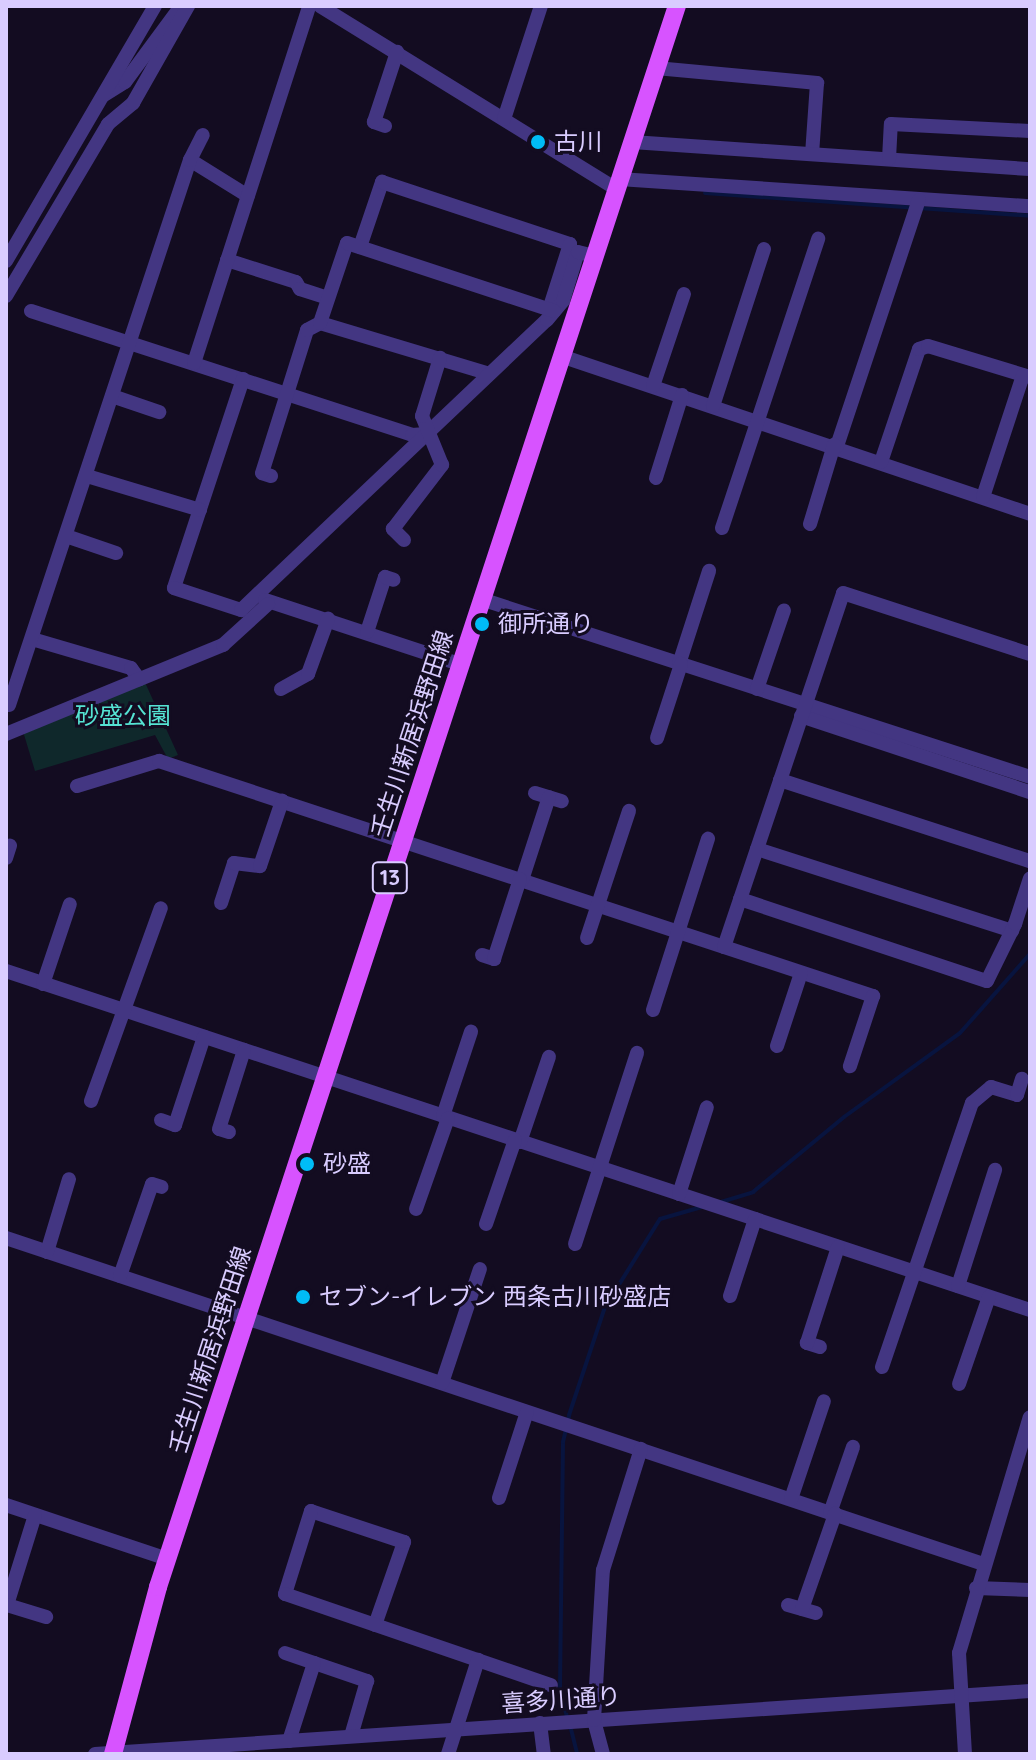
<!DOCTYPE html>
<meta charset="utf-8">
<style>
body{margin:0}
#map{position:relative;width:1036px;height:1760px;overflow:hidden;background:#130c21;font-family:Quicksand,"Noto Sans JP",sans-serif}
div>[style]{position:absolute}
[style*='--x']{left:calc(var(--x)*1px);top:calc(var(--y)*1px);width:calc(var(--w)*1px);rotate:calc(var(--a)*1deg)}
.green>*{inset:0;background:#0f282b}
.stream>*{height:4px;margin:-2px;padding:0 2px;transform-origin:2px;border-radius:2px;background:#08143f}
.minor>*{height:14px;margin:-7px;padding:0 7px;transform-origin:7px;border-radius:7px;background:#433682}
.major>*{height:18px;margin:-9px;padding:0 9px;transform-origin:9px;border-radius:9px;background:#d753ff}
.dots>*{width:22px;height:22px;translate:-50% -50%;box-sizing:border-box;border:4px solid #130c21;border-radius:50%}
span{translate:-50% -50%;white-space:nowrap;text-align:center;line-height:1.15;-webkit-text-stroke:6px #130c21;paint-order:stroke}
.shield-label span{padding:2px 6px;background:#130c21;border:2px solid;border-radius:6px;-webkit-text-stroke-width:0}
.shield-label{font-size:22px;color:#d9ccff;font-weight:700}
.poi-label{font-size:24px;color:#d9ccff}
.left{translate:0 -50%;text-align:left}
.park-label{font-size:24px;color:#55e3d3}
.street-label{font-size:24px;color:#d9ccff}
.frame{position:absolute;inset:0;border:8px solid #d9ccff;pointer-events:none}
</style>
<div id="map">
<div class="green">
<div style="clip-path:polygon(143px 678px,178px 755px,168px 759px,155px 735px,35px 771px,22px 728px)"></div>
</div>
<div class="stream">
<div style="--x:705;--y:193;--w:326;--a:4"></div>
<div style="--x:721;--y:1202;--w:34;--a:-17"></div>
<div style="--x:753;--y:1192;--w:118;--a:-39.5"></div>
<div style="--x:844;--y:1117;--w:143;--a:-35.9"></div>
<div style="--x:960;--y:1033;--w:106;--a:-48.5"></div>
<div style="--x:567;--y:1717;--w:30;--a:-104"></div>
<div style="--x:560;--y:1688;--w:246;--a:-89.3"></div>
<div style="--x:563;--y:1442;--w:28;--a:-77"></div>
<div style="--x:569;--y:1415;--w:114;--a:-71.6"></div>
<div style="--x:605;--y:1307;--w:104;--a:-58"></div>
<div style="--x:660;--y:1219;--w:47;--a:-16.1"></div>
<div style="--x:570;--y:1725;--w:30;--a:76"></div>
</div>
<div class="minor">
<div style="--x:320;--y:6;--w:348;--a:31.7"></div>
<div style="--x:656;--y:68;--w:162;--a:5.3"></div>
<div style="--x:817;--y:83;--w:71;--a:94"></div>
<div style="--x:104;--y:95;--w:25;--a:-32"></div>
<div style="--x:125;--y:82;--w:94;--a:-53.6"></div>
<div style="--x:504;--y:119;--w:119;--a:-71.9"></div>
<div style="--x:385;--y:126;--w:12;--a:-160"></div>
<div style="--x:374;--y:122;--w:74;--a:-71.8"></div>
<div style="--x:632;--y:142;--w:399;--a:3.9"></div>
<div style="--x:889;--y:159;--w:35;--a:-87"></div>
<div style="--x:891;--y:124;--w:139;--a:2.9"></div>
<div style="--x:190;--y:160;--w:68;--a:31.8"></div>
<div style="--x:619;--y:179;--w:412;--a:3.8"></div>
<div style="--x:360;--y:247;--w:69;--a:-71.3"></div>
<div style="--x:382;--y:182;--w:198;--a:18.3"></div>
<div style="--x:570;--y:244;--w:69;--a:107.7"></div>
<div style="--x:227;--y:260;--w:72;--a:17.7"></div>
<div style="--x:296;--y:282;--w:8;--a:60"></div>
<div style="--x:300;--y:289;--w:29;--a:18"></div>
<div style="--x:6;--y:261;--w:295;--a:-59.7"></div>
<div style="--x:6;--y:296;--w:200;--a:-59.3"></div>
<div style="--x:108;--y:124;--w:33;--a:-40"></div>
<div style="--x:133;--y:103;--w:112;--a:-60.4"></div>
<div style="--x:31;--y:311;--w:401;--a:18"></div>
<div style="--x:412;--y:435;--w:13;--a:-4"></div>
<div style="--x:320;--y:323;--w:177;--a:16.7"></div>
<div style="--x:561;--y:356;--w:495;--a:18.6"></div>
<div style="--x:194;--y:363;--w:375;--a:-72.1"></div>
<div style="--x:243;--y:379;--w:220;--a:108.3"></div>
<div style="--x:174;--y:588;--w:71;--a:18.2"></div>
<div style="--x:241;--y:610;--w:422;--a:-43.5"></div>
<div style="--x:547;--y:320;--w:25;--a:-50"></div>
<div style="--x:563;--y:301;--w:51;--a:-73"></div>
<div style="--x:578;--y:252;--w:16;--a:14"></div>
<div style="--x:653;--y:386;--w:97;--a:-71.4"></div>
<div style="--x:112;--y:396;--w:50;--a:18.8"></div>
<div style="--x:713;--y:406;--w:165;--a:-72"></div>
<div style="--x:837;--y:446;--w:259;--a:-71.6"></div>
<div style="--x:881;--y:462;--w:119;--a:-71.4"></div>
<div style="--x:919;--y:349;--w:9;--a:-18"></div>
<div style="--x:928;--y:346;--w:107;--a:16.9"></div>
<div style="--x:87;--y:476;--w:118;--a:16.7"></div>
<div style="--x:271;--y:476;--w:9;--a:-162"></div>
<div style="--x:262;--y:473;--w:150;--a:-72.5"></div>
<div style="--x:307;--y:330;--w:15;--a:-28"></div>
<div style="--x:320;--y:323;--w:84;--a:-71.4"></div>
<div style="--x:347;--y:243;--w:218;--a:18.2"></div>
<div style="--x:656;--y:478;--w:87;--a:-72.6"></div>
<div style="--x:983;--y:497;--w:128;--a:-71.8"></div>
<div style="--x:810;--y:524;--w:83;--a:-73.1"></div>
<div style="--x:722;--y:528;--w:305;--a:-71.6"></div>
<div style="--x:66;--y:536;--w:53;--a:18.8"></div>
<div style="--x:404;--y:540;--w:16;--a:-135"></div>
<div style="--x:393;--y:529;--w:81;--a:-52.6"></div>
<div style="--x:442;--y:465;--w:53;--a:-112.2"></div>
<div style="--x:422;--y:416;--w:61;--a:-72.8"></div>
<div style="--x:481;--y:599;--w:577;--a:17.96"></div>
<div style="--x:265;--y:600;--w:205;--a:18.2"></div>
<div style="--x:367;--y:632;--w:58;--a:-71.9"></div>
<div style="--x:385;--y:577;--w:9;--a:18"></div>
<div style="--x:32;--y:639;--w:103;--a:16.3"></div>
<div style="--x:131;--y:668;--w:14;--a:54"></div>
<div style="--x:679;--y:664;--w:98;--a:-72.1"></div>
<div style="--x:281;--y:689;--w:31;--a:-29"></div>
<div style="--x:308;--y:674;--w:59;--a:-70"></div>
<div style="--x:757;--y:689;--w:83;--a:-71.1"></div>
<div style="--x:9;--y:705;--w:574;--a:-71.63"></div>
<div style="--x:190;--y:160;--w:28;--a:-63"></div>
<div style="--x:801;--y:716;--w:241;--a:18.4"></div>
<div style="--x:6;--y:734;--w:235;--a:-22.3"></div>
<div style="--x:223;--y:645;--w:61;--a:-42.3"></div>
<div style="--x:657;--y:738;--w:78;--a:-72"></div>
<div style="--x:780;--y:780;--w:263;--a:18"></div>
<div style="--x:77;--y:786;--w:86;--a:-17"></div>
<div style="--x:159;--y:761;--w:752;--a:18.22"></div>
<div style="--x:873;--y:996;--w:74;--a:108.2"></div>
<div style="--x:535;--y:793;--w:28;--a:17"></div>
<div style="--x:757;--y:849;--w:268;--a:17.8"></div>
<div style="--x:6;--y:858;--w:13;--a:-72"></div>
<div style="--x:522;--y:880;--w:87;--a:-72"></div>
<div style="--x:740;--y:899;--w:260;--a:18.4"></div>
<div style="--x:987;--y:981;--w:64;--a:-63.8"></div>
<div style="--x:1015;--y:924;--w:48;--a:-71.9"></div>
<div style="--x:221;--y:903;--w:42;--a:-72"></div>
<div style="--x:234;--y:863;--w:26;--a:7"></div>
<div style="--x:260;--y:866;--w:69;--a:-71.3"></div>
<div style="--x:587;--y:938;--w:134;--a:-71.7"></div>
<div style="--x:724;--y:947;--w:373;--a:-71.4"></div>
<div style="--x:843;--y:593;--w:197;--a:18.1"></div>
<div style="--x:482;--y:955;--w:13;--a:18"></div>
<div style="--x:494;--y:959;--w:84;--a:-72"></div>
<div style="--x:6;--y:971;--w:1079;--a:18.32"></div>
<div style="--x:43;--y:984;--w:84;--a:-71.4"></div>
<div style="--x:653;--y:1010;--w:180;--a:-72.2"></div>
<div style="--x:777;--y:1046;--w:77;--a:-71.8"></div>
<div style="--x:91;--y:1101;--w:205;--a:-70.1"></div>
<div style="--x:443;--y:1116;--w:89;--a:-71.6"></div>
<div style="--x:161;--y:1120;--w:15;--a:20"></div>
<div style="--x:175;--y:1125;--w:93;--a:-71.8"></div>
<div style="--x:229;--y:1132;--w:10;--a:-163"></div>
<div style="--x:219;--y:1129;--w:83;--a:-72.4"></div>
<div style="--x:520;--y:1142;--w:90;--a:-71.2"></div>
<div style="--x:679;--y:1194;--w:91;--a:-72.2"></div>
<div style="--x:416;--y:1209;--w:96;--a:-70.6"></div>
<div style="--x:486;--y:1224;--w:89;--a:-71"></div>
<div style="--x:6;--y:1238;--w:1030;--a:18.45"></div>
<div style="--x:575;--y:1244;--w:201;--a:-72"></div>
<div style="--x:47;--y:1252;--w:76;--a:-73.2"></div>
<div style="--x:120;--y:1276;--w:97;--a:-70.8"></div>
<div style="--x:152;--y:1184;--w:10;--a:17"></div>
<div style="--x:958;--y:1286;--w:122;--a:-72.3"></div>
<div style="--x:730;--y:1296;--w:81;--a:-72"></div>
<div style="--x:820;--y:1347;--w:14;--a:-163"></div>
<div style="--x:807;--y:1343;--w:101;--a:-72.1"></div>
<div style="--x:882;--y:1367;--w:279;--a:-71.2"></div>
<div style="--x:972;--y:1103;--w:25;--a:-40"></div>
<div style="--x:991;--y:1087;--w:27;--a:17"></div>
<div style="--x:1017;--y:1095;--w:17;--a:-73"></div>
<div style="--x:442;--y:1383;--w:120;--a:-71.6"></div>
<div style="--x:959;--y:1384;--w:92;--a:-71"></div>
<div style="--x:499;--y:1498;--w:90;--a:-72"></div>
<div style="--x:791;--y:1499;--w:103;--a:-71.4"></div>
<div style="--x:6;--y:1505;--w:170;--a:18.5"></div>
<div style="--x:830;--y:1513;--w:70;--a:-70.8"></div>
<div style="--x:35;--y:1515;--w:94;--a:107.3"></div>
<div style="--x:7;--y:1605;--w:41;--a:17.1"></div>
<div style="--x:976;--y:1588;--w:54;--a:2.1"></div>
<div style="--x:788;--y:1605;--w:29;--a:16"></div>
<div style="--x:802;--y:1609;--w:101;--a:-70.8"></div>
<div style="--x:375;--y:1625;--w:88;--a:-70.7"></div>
<div style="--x:404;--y:1542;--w:98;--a:-161.6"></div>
<div style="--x:311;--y:1511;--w:87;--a:107.4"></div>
<div style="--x:285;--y:1594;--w:281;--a:18.9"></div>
<div style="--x:285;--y:1653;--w:87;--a:18.9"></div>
<div style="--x:367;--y:1681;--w:57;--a:106.2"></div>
<div style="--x:540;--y:1723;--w:31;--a:83"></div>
<div style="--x:289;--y:1741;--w:82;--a:-72.2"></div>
<div style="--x:95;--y:1754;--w:937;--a:-3.85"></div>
<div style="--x:448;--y:1754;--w:99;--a:-72.3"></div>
<div style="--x:603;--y:1754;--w:35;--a:-105"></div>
<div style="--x:594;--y:1720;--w:150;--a:-86.6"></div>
<div style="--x:603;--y:1570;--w:127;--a:-72.6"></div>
<div style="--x:965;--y:1754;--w:101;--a:-93.4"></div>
<div style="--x:959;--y:1653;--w:246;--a:-73.3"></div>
</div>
<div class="major">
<div style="--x:113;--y:1754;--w:173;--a:-74.9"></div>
<div style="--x:158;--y:1587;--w:1664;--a:-71.83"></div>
</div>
<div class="dots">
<div style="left:538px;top:142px;background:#00bcf7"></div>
<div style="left:482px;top:624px;background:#00bcf7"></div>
<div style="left:307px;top:1164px;background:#00bcf7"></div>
<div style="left:303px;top:1297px;background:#00bcf7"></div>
</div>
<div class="shield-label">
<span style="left:390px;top:878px">13</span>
</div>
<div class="poi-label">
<span class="left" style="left:554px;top:142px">古川</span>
<span class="left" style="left:498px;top:624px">御所通り</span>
<span class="left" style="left:323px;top:1164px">砂盛</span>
<span class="left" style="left:319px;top:1297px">セブン-イレブン 西条古川砂盛店</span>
</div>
<div class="park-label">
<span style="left:123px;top:716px">砂盛公園</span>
</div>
<div class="street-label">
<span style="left:412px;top:734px;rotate:-72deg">壬生川新居浜野田線</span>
<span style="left:210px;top:1350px;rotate:-72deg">壬生川新居浜野田線</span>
<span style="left:561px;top:1700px;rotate:-4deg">喜多川通り</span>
</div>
<div class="frame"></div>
</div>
